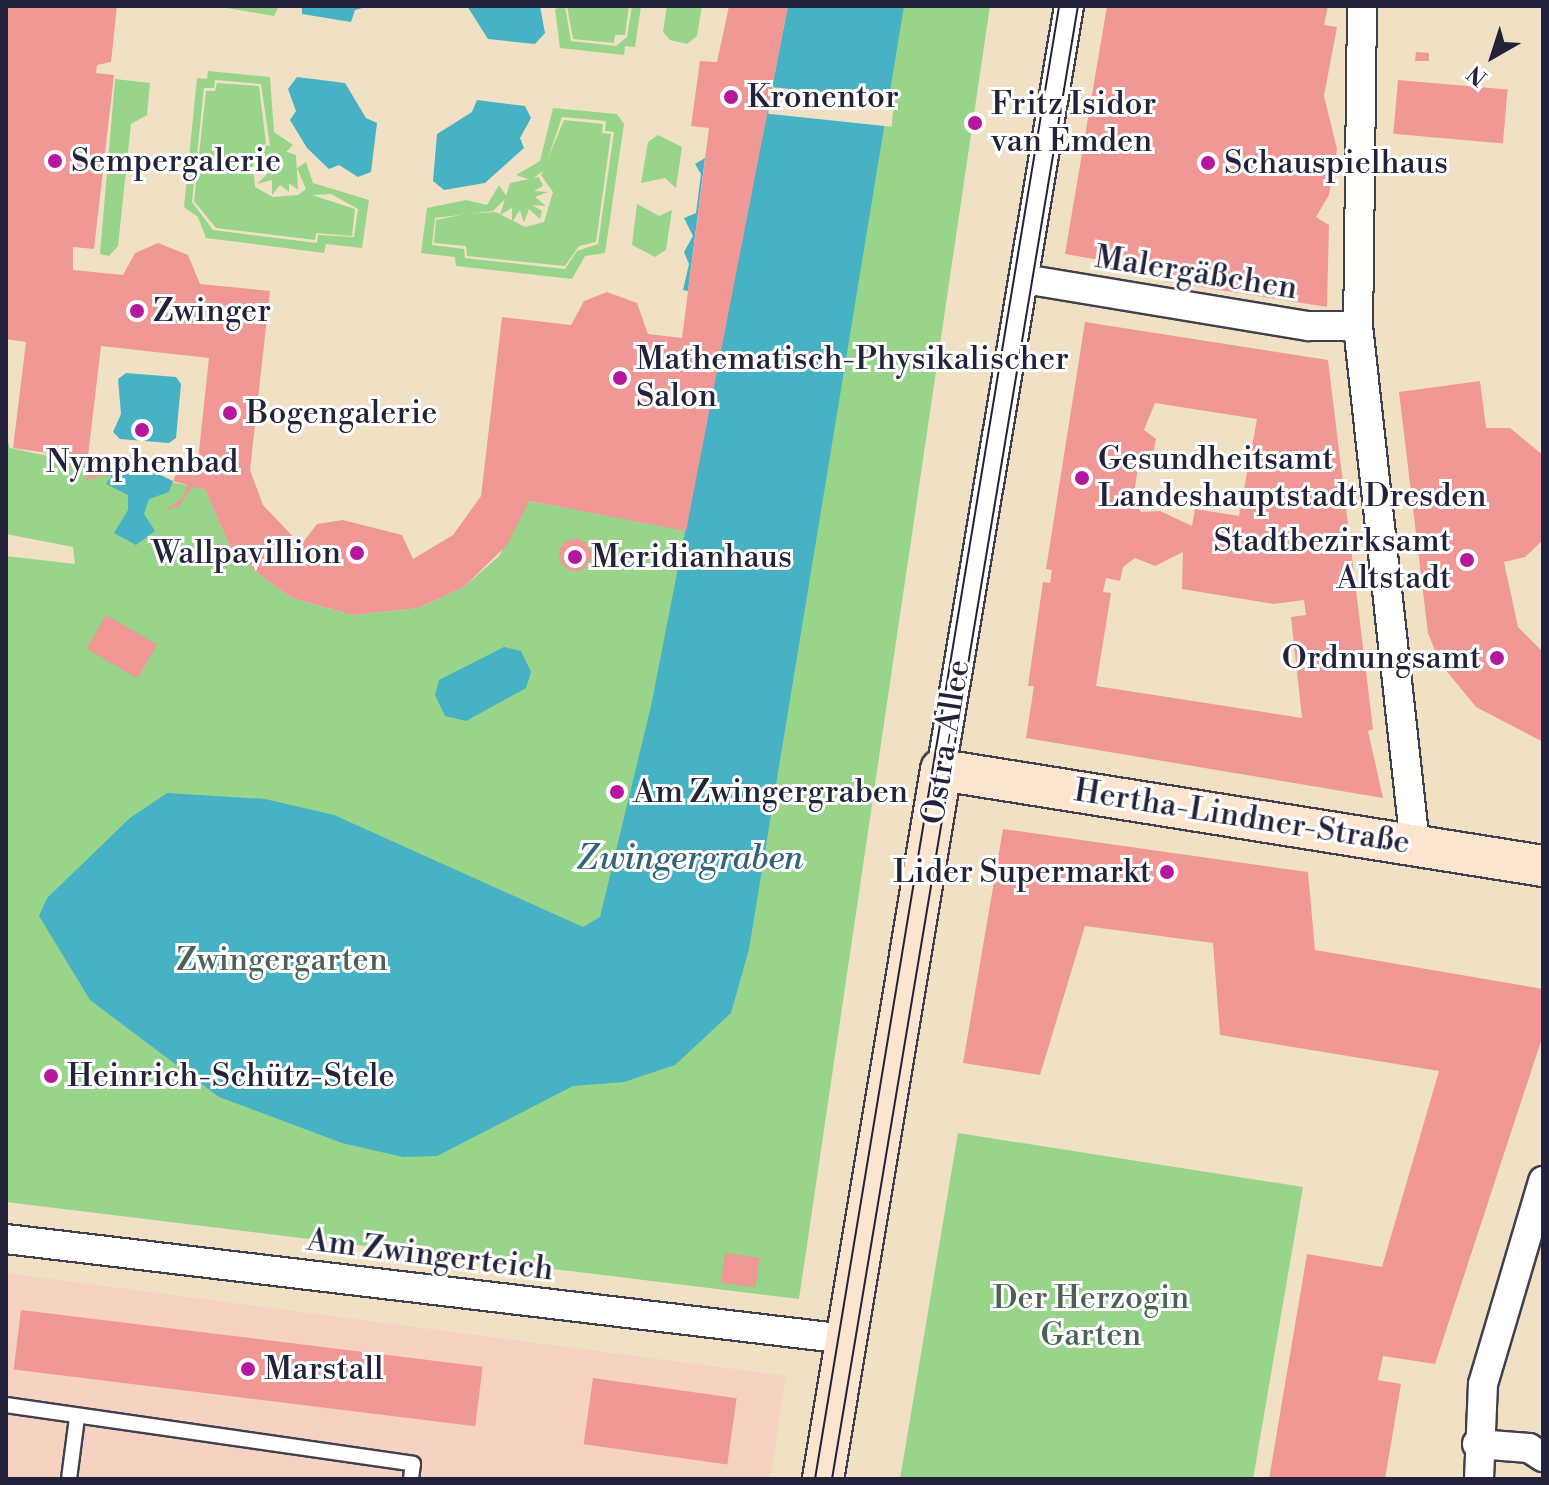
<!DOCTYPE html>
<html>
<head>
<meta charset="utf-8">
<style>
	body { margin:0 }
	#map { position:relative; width:1549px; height:1485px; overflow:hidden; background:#f1e1c4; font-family:"Libre Bodoni",serif }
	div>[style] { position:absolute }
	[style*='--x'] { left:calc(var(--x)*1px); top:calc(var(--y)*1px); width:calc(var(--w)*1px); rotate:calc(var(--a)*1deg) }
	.built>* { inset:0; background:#f5d2c2 }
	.green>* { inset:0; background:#98d58a }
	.water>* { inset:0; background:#46b2c3 }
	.pier>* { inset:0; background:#f1e1c4; transform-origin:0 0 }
	.building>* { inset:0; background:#f09895; transform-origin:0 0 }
	.round { border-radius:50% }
	.roads { filter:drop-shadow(2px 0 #413f50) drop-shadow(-2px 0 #413f50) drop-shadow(0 2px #413f50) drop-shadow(0 -2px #413f50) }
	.lane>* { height:14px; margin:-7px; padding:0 7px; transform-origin:7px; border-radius:7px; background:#fff }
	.street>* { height:28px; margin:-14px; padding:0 14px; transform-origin:14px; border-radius:14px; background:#fff }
	.secondary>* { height:40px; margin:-20px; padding:0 20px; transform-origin:20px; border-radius:20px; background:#fbe5cf }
	.tram>* { height:2px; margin:-1px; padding:0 1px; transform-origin:1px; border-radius:1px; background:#22223b }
	.dots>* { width:22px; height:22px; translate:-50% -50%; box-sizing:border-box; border:4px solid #fff; border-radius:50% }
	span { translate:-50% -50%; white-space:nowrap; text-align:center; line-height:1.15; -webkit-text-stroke:6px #fff; paint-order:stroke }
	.poi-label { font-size:32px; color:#22223b }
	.left { translate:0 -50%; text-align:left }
	.right { translate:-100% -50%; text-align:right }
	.street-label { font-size:32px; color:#22223b }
	.park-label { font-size:32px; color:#4b6157 }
	.water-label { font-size:34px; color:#326378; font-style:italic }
	.frame { position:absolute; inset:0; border:8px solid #22223b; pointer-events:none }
	.north { position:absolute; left:1453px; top:16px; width:80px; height:80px; -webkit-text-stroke:6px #fff; paint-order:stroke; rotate:219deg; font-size:22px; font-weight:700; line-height:32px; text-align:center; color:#22223b }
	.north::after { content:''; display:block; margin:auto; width:28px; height:36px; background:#22223b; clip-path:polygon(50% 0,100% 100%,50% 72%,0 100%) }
</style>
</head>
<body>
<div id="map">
	<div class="built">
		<i style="clip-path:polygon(6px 1273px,786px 1376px,770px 1479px,6px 1479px)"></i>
	</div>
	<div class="green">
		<i style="clip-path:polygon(215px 6px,268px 7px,279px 6px,274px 16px)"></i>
		<i style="clip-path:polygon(565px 6px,571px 41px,616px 46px,627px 37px,632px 6px,641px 6px,635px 47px,625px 46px,624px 55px,560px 48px,555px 9px)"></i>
		<i style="clip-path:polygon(567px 6px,629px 6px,625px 35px,615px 35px,614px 43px,573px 39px)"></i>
		<i style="clip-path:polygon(667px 6px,702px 6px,697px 36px,687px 44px,670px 40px,663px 32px)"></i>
		<i style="clip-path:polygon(788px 6px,990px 6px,799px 1299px,6px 1202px,6px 556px,75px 564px,73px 547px,6px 534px,6px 436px,10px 448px,205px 489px,229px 545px,260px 575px,292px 598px,352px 615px,418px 608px,464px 587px,499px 556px,528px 501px,686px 530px)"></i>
		<i style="clip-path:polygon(208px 71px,270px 77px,274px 132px,293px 145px,285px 153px,270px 146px,261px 84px,215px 80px,214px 88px,204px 88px,192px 202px,213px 230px,317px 243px,318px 235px,354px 237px,358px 209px,331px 194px,312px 195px,355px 209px,352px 236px,316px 233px,315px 240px,216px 228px,194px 201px,206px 91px,215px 91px,217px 83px,259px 86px,266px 143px,252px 156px,255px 187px,273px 197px,298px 195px,306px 189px,297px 168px,306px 162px,313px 183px,369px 200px,362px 248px,326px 244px,324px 253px,206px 238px,198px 217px,184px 207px,197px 78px,207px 79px)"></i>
		<i style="clip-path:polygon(115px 79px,150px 83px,147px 115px,131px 124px,118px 246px,109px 256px,100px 254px)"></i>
		<i style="clip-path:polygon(553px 108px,617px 114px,624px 124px,605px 253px,585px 256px,572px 279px,456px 266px,455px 257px,421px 253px,427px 208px,466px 200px,487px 205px,499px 185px,507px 197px,493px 211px,435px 218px,432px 245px,464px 249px,465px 258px,565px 269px,577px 251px,598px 244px,614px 132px,605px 131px,606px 121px,562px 117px,544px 170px,531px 180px,516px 175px,540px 161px)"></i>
		<i style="clip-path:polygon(564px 120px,603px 124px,602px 133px,611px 134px,596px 242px,579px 246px,565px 266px,467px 256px,466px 246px,434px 243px,436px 220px,465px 214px,496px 212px,525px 227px,544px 222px,553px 192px,541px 175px)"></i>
		<i style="clip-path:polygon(658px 135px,682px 147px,676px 188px,665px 178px,641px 183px,648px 142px)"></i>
		<i style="clip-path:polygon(267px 145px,296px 155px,298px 190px,289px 183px,289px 192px,280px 185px,272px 195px,272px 180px,257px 184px,267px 174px,254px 171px,266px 164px,255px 158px,269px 160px,261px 153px)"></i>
		<i style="clip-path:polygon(539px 177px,543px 186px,534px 191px,548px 192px,535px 197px,546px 206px,532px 205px,542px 211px,540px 219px,529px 209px,524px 223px,520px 210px,512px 222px,512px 208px,500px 215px,510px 183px)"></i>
		<i style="clip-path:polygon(637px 204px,659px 216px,672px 210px,666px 250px,655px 257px,632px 245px)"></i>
		<i style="clip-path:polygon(958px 1133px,1303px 1187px,1253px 1479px,900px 1479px)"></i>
	</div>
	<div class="water">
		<i style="clip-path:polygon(302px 6px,370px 6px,355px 10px,351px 22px,302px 14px)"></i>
		<i style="clip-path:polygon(467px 6px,540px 6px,545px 33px,535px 44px,488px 39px)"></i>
		<i style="clip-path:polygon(788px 6px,904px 6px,749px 949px,731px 1013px,675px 1065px,624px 1082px,573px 1086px,437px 1156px,403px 1157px,342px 1143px,219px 1097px,90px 1000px,39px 916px,47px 898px,130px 818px,167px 793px,265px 799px,334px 815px,583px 927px,600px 917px,651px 706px)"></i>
		<i style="clip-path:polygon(297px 77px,345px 83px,366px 118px,377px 123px,371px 172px,358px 177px,339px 165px,329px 169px,307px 148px,290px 120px,296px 111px,288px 89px)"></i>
		<i style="clip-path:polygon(477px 100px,525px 106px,531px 118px,520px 138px,524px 148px,485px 183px,444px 190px,433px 181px,437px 134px,472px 112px)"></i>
		<i style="clip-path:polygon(705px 158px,688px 291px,683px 290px,689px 264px,684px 252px,693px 236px,684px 218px,696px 213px,701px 174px,695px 164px)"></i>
		<i style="clip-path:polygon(126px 373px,176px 377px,181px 384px,176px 438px,169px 443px,120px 439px,113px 432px,121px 414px,118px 379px)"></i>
		<i style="clip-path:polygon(135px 457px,156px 462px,158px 474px,173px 481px,169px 492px,149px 499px,144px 514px,155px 531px,136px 545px,114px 533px,128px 510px,128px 495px,106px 484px,123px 458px)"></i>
		<i style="clip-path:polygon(504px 647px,521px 651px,531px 672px,526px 688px,466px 721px,445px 716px,435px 695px,439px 680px)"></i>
	</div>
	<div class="pier">
		<i style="left:771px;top:87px;width:124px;height:27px;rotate:6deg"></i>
	</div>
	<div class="building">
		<i style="clip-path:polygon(6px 6px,117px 6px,111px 62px,97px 65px,96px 73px,114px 75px,94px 249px,73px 247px,73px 270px,123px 275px,135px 253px,158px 243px,188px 255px,200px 284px,270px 291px,250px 470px,263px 505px,301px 545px,317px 524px,343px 520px,402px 535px,413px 559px,453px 535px,481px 496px,502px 317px,571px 325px,584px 301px,607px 292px,637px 303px,648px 334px,682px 338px,709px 128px,691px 126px,700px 61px,717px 62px,729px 6px,788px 6px,686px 531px,529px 501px,507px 545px,464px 587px,418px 608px,352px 615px,292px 598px,260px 575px,229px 545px,205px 489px,192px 487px,179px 506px,165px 511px,184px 496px,187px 485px,173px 481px,180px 466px,197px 469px,209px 358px,101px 346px,88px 456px,106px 458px,107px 475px,87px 480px,84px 458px,13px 448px,26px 342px,6px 339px)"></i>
		<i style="clip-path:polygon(1107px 6px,1328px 6px,1324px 25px,1337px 27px,1324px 96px,1337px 149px,1329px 195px,1316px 217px,1329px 225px,1327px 307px,1163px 281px,1164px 271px,1065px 254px)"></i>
		<i style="clip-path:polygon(1416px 52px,1429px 53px,1429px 61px,1415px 61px)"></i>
		<i style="left:1398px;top:80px;width:110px;height:54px;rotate:5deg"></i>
		<i style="clip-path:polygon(evenodd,1085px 322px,1328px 360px,1373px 729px,1368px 731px,1383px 798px,1026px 738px,1034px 686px,1028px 686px,1043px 582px,1050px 583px,1052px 570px,1046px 569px,1085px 322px,1155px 403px,1257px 419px,1239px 516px,1195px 509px,1192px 526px,1160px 511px,1141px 512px,1133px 500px,1140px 454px,1154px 450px,1156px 439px,1144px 430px,1155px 403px,1085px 322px,1183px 552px,1182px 589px,1273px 604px,1304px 600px,1306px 615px,1291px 617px,1302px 718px,1096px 686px,1111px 593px,1103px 592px,1106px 578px,1120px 581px,1123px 567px,1135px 558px,1155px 566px,1183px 552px)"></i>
		<i style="clip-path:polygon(1480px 381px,1486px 428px,1510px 428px,1543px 455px,1543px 540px,1525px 557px,1504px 562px,1518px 627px,1543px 652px,1543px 742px,1476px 707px,1440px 663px,1428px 633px,1399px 392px)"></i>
		<i class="round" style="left:559px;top:539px;width:32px;height:32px"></i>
		<i style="left:106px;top:615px;width:59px;height:39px;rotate:30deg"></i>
		<i style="clip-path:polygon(1003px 829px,1308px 872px,1315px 950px,1543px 989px,1543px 1035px,1435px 1364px,1383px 1356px,1378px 1380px,1401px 1384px,1385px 1479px,1269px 1479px,1307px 1254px,1382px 1267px,1439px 1071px,1220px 1035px,1213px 943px,1085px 926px,1040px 1075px,963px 1063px)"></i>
		<i style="left:725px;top:1253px;width:35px;height:30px;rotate:8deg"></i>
		<i style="left:21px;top:1310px;width:465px;height:60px;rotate:7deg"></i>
		<i style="left:593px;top:1378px;width:145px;height:67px;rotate:8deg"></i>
	</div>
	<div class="roads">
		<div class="lane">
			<i style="--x:6;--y:1405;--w:411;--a:8.2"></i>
			<i style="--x:413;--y:1464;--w:15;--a:98"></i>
			<i style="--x:69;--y:1479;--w:63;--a:-82.6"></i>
		</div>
		<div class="street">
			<i style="--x:1362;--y:6;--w:320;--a:90.7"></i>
			<i style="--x:1358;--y:326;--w:522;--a:83.73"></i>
			<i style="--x:1024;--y:279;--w:289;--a:9.4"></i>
			<i style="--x:1309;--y:326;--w:49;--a:0"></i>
			<i style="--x:941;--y:770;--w:775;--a:-80.49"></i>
			<i style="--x:6;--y:1239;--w:846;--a:6.79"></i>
			<i style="--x:1477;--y:1444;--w:52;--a:4.4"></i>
			<i style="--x:1529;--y:1448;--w:17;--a:33"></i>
			<i style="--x:1479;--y:1479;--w:95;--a:-87.6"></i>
			<i style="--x:1483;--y:1384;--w:212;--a:-73.5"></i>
		</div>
		<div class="secondary">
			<i style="--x:823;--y:1479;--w:719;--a:-80.55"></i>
			<i style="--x:941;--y:770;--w:610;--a:9.06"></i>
		</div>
	</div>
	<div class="tram">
		<i style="--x:815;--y:1479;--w:1493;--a:-80.59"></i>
		<i style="--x:832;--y:1479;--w:1493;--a:-80.52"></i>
	</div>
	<div class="dots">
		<i style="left:731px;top:97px;background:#b5179e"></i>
		<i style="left:975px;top:123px;background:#b5179e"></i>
		<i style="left:55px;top:161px;background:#b5179e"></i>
		<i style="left:1208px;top:163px;background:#b5179e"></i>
		<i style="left:137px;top:311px;background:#b5179e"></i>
		<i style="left:620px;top:378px;background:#b5179e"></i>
		<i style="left:230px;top:413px;background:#b5179e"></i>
		<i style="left:142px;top:430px;background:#b5179e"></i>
		<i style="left:1082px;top:478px;background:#b5179e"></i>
		<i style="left:357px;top:553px;background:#b5179e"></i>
		<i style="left:575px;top:557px;background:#b5179e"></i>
		<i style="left:1467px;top:560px;background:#b5179e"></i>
		<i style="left:1497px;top:658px;background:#b5179e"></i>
		<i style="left:617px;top:792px;background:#b5179e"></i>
		<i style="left:1167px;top:872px;background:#b5179e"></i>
		<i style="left:51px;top:1076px;background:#b5179e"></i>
		<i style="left:248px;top:1369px;background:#b5179e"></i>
	</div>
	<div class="poi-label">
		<span class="left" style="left:747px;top:97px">Kronentor</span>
		<span class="left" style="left:991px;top:123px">Fritz Isidor<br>van Emden</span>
		<span class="left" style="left:71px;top:161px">Sempergalerie</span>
		<span class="left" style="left:1224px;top:163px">Schauspielhaus</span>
		<span class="left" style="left:153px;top:311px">Zwinger</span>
		<span class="left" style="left:636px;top:378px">Mathematisch-Physikalischer<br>Salon</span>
		<span class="left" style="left:246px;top:413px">Bogengalerie</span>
		<span class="left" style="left:1098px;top:478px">Gesundheitsamt<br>Landeshauptstadt Dresden</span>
		<span style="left:142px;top:462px">Nymphenbad</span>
		<span class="right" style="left:1451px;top:560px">Stadtbezirksamt<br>Altstadt</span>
		<span class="right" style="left:341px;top:553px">Wallpavillion</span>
		<span class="left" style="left:591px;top:557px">Meridianhaus</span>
		<span class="right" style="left:1481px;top:658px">Ordnungsamt</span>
		<span class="left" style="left:633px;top:792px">Am Zwingergraben</span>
		<span class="right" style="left:1151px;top:872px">Lider Supermarkt</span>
		<span class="left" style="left:67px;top:1076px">Heinrich-Schütz-Stele</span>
		<span class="left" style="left:264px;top:1369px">Marstall</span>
	</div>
	<div class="street-label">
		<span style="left:1196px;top:273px;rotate:9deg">Malergäßchen</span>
		<span style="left:946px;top:742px;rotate:-81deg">Ostra-Allee</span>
		<span style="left:1242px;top:817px;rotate:9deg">Hertha-Lindner-Straße</span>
		<span style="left:430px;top:1255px;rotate:7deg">Am Zwingerteich</span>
	</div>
	<div class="park-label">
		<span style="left:282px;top:960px">Zwingergarten</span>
		<span style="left:1091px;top:1317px">Der Herzogin<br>Garten</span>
	</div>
	<div class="water-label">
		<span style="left:690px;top:860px">Zwingergraben</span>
	</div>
	<div class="frame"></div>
	<div class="north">N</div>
</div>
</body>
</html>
